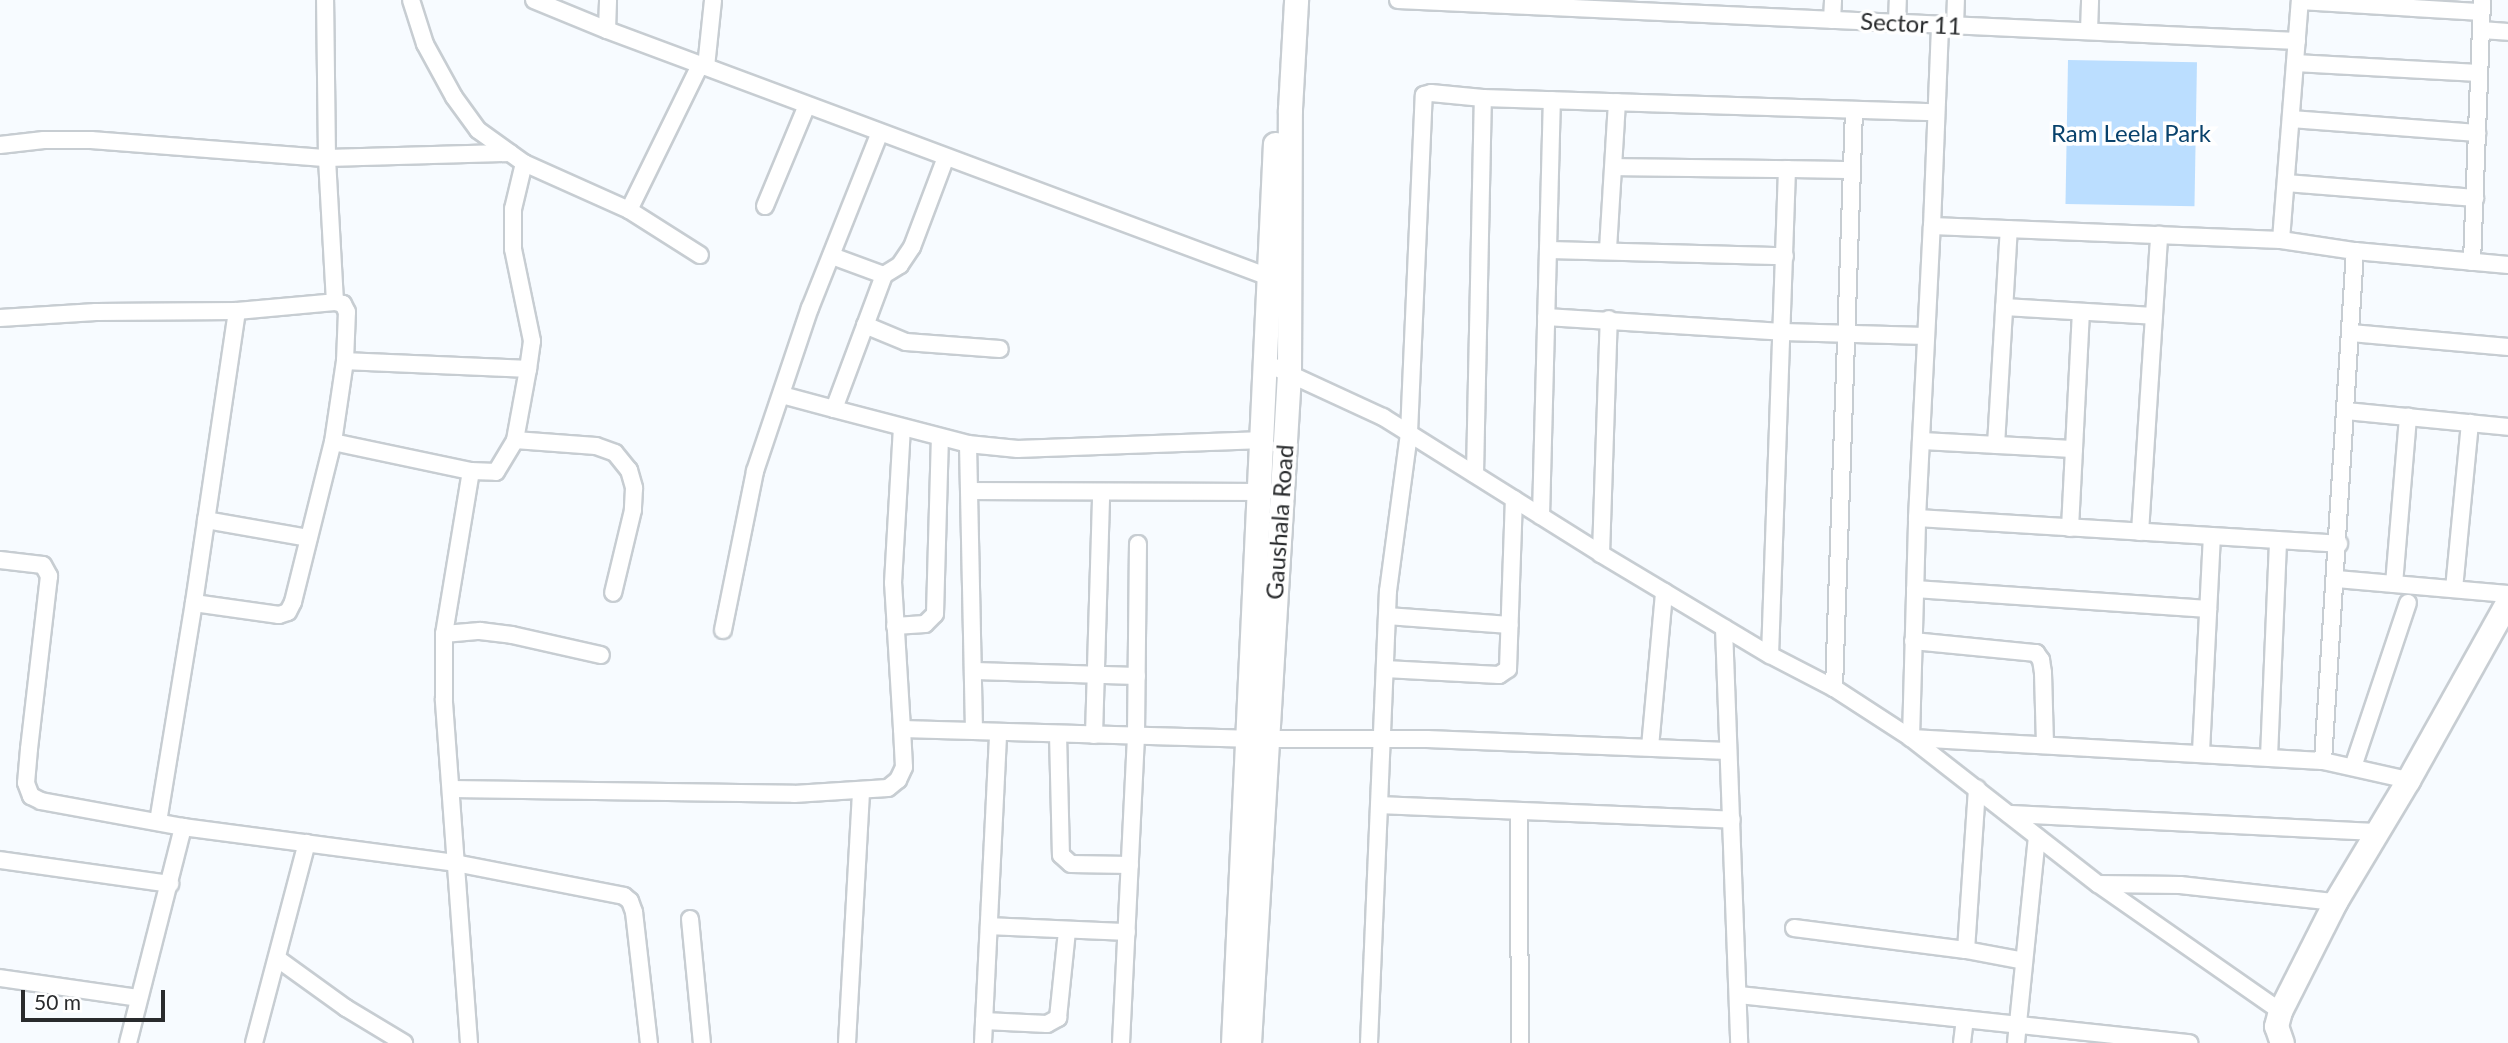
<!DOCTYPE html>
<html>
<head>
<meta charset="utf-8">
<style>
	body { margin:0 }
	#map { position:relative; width:2508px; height:1043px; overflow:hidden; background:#f7fbff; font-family:Lato,sans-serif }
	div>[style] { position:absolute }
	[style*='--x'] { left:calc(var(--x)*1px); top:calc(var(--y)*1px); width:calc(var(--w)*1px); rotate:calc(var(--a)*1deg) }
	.green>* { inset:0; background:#bbdeff; transform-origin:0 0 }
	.roads { filter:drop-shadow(2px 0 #c7cdd2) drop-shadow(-2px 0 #c7cdd2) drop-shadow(0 2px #c7cdd2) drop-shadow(0 -2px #c7cdd2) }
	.street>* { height:16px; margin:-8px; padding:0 8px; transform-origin:8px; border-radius:8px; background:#fff }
	.secondary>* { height:23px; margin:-11.5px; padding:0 11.5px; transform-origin:11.5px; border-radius:11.5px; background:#fff }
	span { translate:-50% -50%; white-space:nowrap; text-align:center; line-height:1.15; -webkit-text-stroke:7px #fff; paint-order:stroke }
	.street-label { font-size:24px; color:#292b2d }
	.park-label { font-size:24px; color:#09426c }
	.scale { position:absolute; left:21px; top:990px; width:144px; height:32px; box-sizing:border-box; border:4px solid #292b2d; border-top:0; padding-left:9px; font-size:21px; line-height:24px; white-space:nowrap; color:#292b2d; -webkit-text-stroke:5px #fff; paint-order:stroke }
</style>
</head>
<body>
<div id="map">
	<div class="green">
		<i style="left:2068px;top:60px;width:129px;height:144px;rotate:1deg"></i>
	</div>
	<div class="roads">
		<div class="street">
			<i style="--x:411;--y:0;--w:46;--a:72.3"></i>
			<i style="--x:425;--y:44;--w:60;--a:61.3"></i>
			<i style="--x:454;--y:97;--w:41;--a:54"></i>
			<i style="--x:478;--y:130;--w:57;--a:35.7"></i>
			<i style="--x:524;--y:163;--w:115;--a:24.1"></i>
			<i style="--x:629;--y:210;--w:84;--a:32.4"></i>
			<i style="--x:534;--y:0;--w:79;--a:22.3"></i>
			<i style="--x:607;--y:30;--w:30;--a:-88"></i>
			<i style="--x:1398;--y:0;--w:900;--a:2.61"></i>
			<i style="--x:2300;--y:1;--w:182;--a:3.5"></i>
			<i style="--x:1832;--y:20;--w:20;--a:-87"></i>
			<i style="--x:1897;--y:23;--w:23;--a:-88"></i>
			<i style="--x:1955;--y:26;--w:26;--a:-88"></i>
			<i style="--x:607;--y:30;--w:715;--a:20.46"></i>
			<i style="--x:2481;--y:30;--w:27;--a:4"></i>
			<i style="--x:2089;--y:31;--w:31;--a:-88"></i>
			<i style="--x:2295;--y:63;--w:184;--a:3.1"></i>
			<i style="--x:706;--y:67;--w:67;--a:-84"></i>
			<i style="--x:2291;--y:119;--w:187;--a:4.3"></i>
			<i style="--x:0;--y:145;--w:44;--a:-6.5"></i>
			<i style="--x:44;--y:140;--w:47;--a:0"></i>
			<i style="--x:91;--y:140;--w:237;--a:4.4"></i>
			<i style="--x:327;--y:158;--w:183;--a:-1.6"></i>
			<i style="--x:946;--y:157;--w:96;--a:110.7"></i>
			<i style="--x:912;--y:247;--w:22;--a:124"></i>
			<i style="--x:900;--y:265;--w:19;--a:148"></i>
			<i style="--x:884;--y:275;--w:143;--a:110.5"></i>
			<i style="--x:834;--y:409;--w:138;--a:14.6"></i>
			<i style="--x:968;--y:444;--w:50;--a:5.7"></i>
			<i style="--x:1018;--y:449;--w:245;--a:-2.1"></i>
			<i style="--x:524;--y:163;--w:47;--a:103.4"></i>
			<i style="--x:513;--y:209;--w:40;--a:90"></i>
			<i style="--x:513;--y:249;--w:94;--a:78.3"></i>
			<i style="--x:532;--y:341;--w:28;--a:98"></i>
			<i style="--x:1614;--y:167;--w:173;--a:0.7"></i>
			<i style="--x:1787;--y:169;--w:486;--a:92"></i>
			<i style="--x:1787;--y:169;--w:65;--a:0.9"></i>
			<i style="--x:2286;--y:183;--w:190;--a:4.5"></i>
			<i style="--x:765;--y:206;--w:109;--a:-67.4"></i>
			<i style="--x:629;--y:210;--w:161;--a:-63.9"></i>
			<i style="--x:1932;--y:226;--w:201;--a:-87.7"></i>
			<i style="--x:2281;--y:240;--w:241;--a:-85.5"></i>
			<i style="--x:1608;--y:249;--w:147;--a:-86.5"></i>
			<i style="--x:1548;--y:250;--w:237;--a:1.5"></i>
			<i style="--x:832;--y:256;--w:55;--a:20.1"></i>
			<i style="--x:2472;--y:262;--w:262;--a:-87.8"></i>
			<i style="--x:2004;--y:307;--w:150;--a:3.4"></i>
			<i style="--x:237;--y:311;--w:98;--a:-5.2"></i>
			<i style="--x:1546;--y:317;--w:237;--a:3.6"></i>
			<i style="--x:1783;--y:332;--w:143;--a:1.6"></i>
			<i style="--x:0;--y:318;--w:96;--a:-3.6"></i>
			<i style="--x:96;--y:312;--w:141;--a:-0.4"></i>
			<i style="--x:237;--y:311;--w:295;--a:98.4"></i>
			<i style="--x:865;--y:325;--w:44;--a:22.5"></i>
			<i style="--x:906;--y:342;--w:94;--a:4.3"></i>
			<i style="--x:2351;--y:333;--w:158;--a:5.1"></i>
			<i style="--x:1266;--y:363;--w:129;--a:24.8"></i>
			<i style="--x:1383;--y:417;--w:257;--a:32.1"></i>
			<i style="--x:1601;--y:554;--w:197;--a:30.9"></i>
			<i style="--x:1770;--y:655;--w:72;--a:27.3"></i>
			<i style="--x:1834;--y:688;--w:92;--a:33"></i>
			<i style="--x:1911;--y:738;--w:237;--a:38"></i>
			<i style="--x:2098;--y:884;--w:222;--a:34.9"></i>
			<i style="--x:782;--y:395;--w:54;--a:15.1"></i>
			<i style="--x:2346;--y:411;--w:163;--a:5.6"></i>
			<i style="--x:515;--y:440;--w:81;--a:4.2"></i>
			<i style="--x:596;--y:446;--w:20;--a:20"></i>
			<i style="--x:615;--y:453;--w:22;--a:51"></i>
			<i style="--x:629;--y:470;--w:19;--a:74"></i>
			<i style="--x:634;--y:488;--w:22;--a:93"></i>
			<i style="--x:633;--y:510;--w:85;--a:103.5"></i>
			<i style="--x:1921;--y:441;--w:153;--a:3"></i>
			<i style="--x:333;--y:442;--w:141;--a:11.9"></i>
			<i style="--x:471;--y:471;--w:25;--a:2"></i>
			<i style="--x:496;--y:472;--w:37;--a:-59"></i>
			<i style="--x:515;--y:440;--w:72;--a:-79.6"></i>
			<i style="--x:528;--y:369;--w:183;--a:-177.5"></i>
			<i style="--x:968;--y:444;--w:287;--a:88.8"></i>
			<i style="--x:1996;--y:445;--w:216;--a:-86.6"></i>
			<i style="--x:1475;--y:474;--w:376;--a:-88.8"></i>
			<i style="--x:970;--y:491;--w:290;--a:0.2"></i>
			<i style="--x:1541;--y:516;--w:416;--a:-88.5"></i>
			<i style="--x:1917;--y:518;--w:423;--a:3.5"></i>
			<i style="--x:206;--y:520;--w:104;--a:10"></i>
			<i style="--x:2070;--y:528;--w:216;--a:-87.1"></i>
			<i style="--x:2140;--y:532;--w:298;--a:-86.3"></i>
			<i style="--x:1601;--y:554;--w:235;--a:-88.1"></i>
			<i style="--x:0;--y:560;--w:43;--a:6.6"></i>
			<i style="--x:43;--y:565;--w:13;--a:61"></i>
			<i style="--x:49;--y:576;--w:174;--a:96.6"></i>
			<i style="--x:29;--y:749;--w:34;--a:95"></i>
			<i style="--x:26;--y:783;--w:14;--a:69"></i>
			<i style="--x:31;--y:796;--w:11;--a:27"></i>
			<i style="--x:41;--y:801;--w:144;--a:10.4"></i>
			<i style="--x:183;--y:827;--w:274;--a:7.5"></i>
			<i style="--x:455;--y:863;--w:172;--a:11"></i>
			<i style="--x:624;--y:896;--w:8;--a:40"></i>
			<i style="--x:630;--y:901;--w:12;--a:70"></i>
			<i style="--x:634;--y:912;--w:132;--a:83.5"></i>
			<i style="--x:2336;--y:579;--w:173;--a:5"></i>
			<i style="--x:2394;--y:584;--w:168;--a:-85.2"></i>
			<i style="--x:1915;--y:589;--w:294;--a:3.9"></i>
			<i style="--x:2454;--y:589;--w:167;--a:-84.5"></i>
			<i style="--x:1387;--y:616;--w:123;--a:4.2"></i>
			<i style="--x:895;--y:626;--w:30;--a:-4"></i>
			<i style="--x:925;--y:624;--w:14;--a:-45"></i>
			<i style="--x:935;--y:614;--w:176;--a:-88.4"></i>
			<i style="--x:1724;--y:628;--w:415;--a:87.9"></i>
			<i style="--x:723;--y:630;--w:162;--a:-78.6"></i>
			<i style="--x:755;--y:471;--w:172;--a:-71.4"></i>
			<i style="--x:810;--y:308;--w:189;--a:-68.3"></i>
			<i style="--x:444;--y:634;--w:36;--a:-5"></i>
			<i style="--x:480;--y:631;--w:32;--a:7"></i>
			<i style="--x:512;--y:635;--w:91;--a:12.7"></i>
			<i style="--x:1913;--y:641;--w:124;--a:5.6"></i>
			<i style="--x:2036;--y:653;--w:9;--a:54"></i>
			<i style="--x:2041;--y:660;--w:13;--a:81"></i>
			<i style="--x:2043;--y:673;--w:72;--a:88.4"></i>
			<i style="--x:1385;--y:669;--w:114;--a:3"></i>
			<i style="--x:1499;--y:675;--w:11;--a:-34"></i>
			<i style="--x:1508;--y:669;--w:170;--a:-88"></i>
			<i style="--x:975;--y:671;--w:162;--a:1.8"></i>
			<i style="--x:1834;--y:688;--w:578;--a:-88.02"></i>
			<i style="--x:902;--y:729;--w:146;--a:-93.5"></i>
			<i style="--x:893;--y:583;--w:154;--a:-86.7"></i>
			<i style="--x:1058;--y:734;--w:121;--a:88.6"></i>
			<i style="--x:1061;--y:855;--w:13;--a:42"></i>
			<i style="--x:1071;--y:864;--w:59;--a:1"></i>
			<i style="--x:1094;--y:735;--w:242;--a:-88.3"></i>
			<i style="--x:1650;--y:747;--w:156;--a:-84.8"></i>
			<i style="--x:2201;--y:752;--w:216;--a:-87.1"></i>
			<i style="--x:2269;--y:757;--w:217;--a:-87.6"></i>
			<i style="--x:2323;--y:761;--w:511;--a:-86.41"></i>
			<i style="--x:2353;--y:767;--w:173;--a:-71.5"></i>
			<i style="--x:2408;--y:780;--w:87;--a:-167.4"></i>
			<i style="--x:2323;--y:761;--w:413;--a:-176.8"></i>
			<i style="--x:1911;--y:738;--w:220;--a:-88.4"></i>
			<i style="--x:1917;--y:518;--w:292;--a:-87.1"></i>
			<i style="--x:1932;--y:226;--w:349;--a:2.3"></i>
			<i style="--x:2281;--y:240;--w:75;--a:8.5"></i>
			<i style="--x:2355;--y:251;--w:154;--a:5.2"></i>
			<i style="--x:451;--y:789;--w:343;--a:0.8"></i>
			<i style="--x:794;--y:794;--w:94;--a:-3.7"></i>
			<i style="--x:888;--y:788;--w:13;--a:-39"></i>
			<i style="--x:898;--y:780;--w:14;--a:-65"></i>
			<i style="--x:904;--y:767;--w:38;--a:-93"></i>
			<i style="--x:902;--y:729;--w:363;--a:1.6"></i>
			<i style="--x:1265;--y:739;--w:162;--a:0"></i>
			<i style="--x:1427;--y:739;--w:301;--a:2.3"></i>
			<i style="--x:1380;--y:805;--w:352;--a:2.4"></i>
			<i style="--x:1519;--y:811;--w:232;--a:89.8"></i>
			<i style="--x:2009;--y:814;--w:369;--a:2.8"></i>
			<i style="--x:158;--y:822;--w:222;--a:-80.7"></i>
			<i style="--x:194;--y:603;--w:86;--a:8"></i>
			<i style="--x:279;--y:615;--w:9;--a:-18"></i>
			<i style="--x:288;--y:612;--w:11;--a:-63"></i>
			<i style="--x:293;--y:602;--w:165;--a:-76"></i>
			<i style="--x:333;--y:442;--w:82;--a:-81.6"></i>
			<i style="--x:345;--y:361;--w:49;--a:-87.7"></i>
			<i style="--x:347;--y:312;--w:9;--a:-117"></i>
			<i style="--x:343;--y:304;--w:8;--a:-166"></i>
			<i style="--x:335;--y:302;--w:144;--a:-93.2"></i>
			<i style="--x:327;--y:158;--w:158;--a:-90.7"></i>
			<i style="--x:0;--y:860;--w:172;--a:8"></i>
			<i style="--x:2098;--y:884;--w:82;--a:0.7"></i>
			<i style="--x:2180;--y:885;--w:156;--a:6.3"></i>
			<i style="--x:690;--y:919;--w:125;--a:84.5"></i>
			<i style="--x:989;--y:926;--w:138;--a:2.5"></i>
			<i style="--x:1794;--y:928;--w:173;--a:7.3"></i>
			<i style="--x:1966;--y:950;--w:59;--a:10.7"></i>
			<i style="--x:1966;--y:950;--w:162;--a:-86.1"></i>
			<i style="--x:278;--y:959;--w:84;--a:35.8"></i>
			<i style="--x:346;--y:1008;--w:68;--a:31.1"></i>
			<i style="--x:0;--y:978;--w:140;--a:8.2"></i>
			<i style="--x:1739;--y:995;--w:453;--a:6.1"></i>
			<i style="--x:984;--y:1021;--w:63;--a:2.7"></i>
			<i style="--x:1047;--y:1024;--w:13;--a:-29"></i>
			<i style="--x:1058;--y:1018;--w:87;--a:-84.1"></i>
			<i style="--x:128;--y:1043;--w:223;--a:-75.7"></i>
			<i style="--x:254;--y:1043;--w:207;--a:-75.2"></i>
			<i style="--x:469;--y:1043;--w:345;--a:-94.2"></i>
			<i style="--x:444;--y:699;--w:65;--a:-90"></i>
			<i style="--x:444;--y:634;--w:165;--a:-80.6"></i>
			<i style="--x:847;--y:1043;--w:253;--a:-86.8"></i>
			<i style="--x:983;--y:1043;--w:311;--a:-87.2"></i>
			<i style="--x:1121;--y:1043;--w:309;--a:-87.2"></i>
			<i style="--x:1136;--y:734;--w:190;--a:-89.4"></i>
			<i style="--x:1369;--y:1043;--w:452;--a:-87.6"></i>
			<i style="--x:1388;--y:591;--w:159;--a:-82.4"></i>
			<i style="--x:1409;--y:433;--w:338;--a:-87.5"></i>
			<i style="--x:1424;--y:95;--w:7;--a:-16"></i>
			<i style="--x:1431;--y:93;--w:52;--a:5.5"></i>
			<i style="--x:1483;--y:98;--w:453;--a:1.8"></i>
			<i style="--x:1962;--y:1043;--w:24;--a:-83"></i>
			<i style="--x:2016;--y:1043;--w:207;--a:-84.2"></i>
		</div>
		<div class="secondary">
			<i style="--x:1233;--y:1043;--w:900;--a:-87.33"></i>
			<i style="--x:1249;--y:1043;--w:671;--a:-86.58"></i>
			<i style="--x:1289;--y:373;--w:264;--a:-89.8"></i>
			<i style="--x:1290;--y:109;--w:109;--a:-86.8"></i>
			<i style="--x:2282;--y:1043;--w:18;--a:-109"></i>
			<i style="--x:2276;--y:1026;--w:16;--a:-75"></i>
			<i style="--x:2280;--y:1011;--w:122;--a:-63.2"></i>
			<i style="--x:2335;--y:902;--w:142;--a:-59.1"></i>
			<i style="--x:2408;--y:780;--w:205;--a:-60.8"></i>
		</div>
	</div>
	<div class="street-label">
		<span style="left:1911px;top:23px;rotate:3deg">Sector 11</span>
		<span style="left:1279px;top:522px;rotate:-86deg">Gaushala Road</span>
	</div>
	<div class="park-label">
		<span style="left:2131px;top:133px">Ram Leela Park</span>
	</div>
	<div class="scale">50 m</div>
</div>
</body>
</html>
